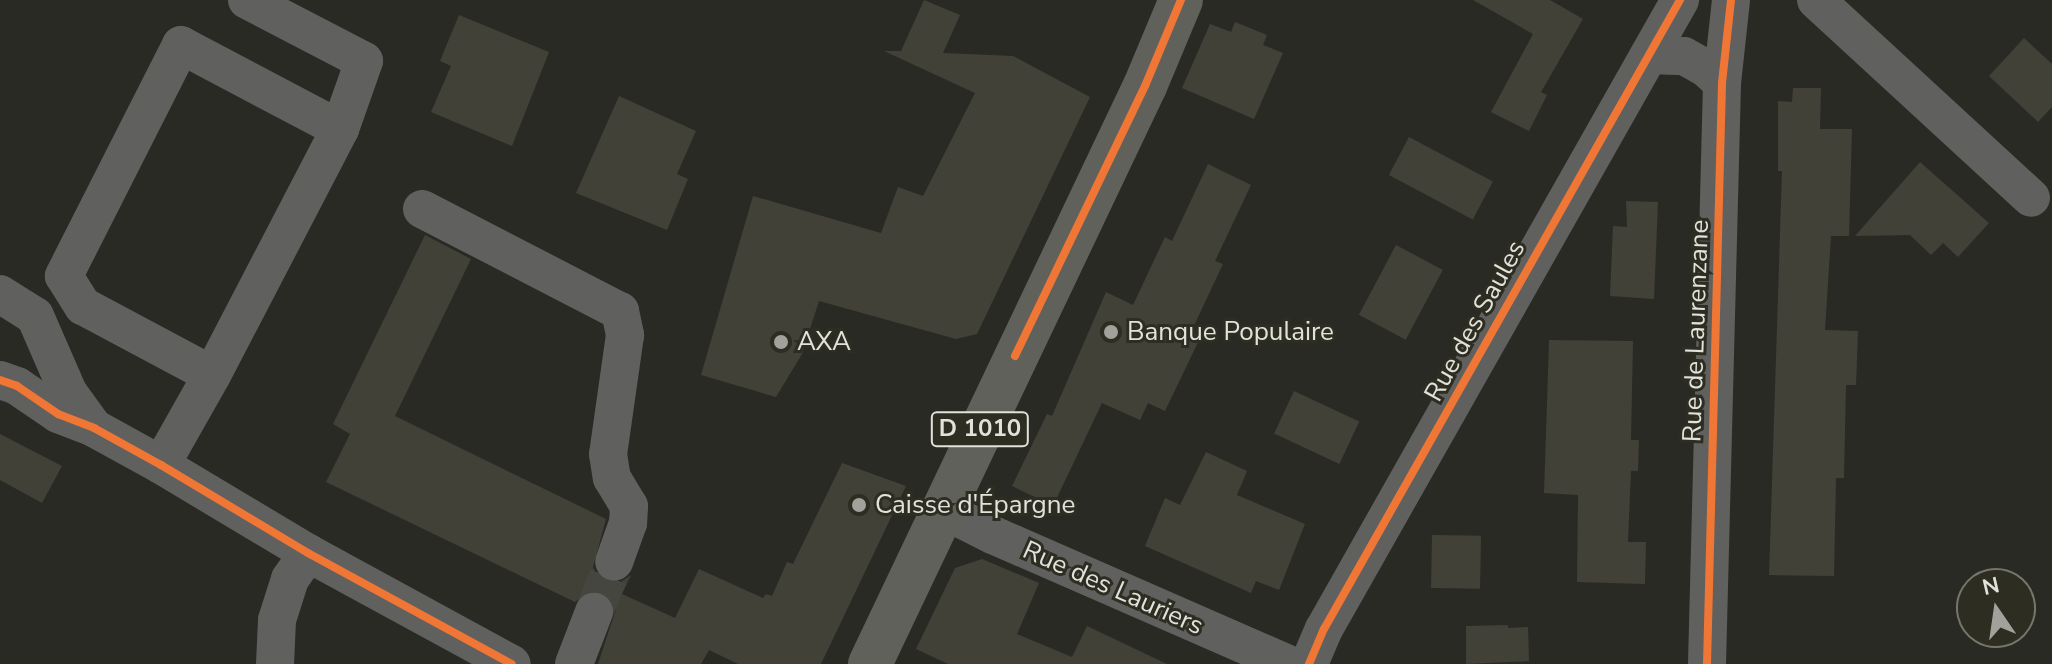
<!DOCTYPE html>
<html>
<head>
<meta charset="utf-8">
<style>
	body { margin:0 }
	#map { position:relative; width:2052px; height:664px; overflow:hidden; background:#2a2a25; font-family:"Nunito Sans",sans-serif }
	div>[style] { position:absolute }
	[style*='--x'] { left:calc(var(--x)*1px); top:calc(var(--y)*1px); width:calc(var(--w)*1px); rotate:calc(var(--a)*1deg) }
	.building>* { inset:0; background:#424138; transform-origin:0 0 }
	.minor-tunnel>* { height:38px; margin-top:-19px; transform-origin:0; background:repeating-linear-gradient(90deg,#464640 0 38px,transparent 0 57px) }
	.minor>* { height:38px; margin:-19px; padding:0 19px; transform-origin:19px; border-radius:19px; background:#60605f }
	.major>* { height:44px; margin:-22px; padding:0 22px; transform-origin:22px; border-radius:22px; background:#61615c }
	.cycleway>* { height:8px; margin:-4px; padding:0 4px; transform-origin:4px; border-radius:4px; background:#f07635 }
	.dots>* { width:22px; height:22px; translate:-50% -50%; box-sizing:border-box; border:4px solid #2d2d22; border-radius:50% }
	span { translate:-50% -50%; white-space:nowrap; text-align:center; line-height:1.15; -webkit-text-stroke:6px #2d2d22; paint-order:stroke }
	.shield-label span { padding:2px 6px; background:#2d2d22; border:2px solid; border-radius:6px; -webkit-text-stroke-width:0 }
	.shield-label { font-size:24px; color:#e2e2dc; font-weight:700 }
	.street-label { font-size:26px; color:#e2e2dc }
	.poi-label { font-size:26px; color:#e2e2dc }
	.left { translate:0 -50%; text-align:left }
	.north { position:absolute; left:1956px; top:568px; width:80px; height:80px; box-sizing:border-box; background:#2d2d22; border:2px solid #75756c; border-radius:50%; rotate:347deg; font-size:22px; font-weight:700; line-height:32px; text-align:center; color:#e2e2dc }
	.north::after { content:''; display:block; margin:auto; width:28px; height:36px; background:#a2a29c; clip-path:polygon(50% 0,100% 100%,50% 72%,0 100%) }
</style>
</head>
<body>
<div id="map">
	<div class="building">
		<i style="clip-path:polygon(924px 0,960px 15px,943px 53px,1013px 56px,1090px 97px,977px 334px,956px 339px,819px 301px,802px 354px,776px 397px,701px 375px,753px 196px,881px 233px,898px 187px,923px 196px,975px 93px,884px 51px,901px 51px)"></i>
		<i style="clip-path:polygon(1473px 0,1550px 0,1583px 19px,1541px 92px,1547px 95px,1529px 131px,1491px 112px,1533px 34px)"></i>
		<i style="clip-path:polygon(459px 15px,549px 52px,512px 146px,431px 112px,451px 66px,440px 61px)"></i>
		<i style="clip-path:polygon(1235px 22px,1267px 35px,1263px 45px,1283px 53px,1254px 119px,1182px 88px,1210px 24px,1231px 32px)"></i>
		<i style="clip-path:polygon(2024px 38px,2052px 64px,2052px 107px,2038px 122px,1989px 76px)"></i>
		<i style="clip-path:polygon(1793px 88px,1821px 88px,1820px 129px,1852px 129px,1849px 236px,1831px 236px,1825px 330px,1858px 331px,1856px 385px,1846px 385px,1844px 478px,1836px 478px,1834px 576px,1769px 575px,1782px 171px,1778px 171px,1778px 101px,1792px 102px)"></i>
		<i style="clip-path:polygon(619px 96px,696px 131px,677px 174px,688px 179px,667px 230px,576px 193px)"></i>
		<i style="left:1409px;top:137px;width:95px;height:43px;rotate:28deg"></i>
		<i style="clip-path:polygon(1920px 162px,1989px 223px,1958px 257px,1943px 243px,1931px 255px,1910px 235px,1855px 236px)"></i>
		<i style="clip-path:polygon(1208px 164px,1251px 185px,1215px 261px,1223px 264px,1191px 332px,1201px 336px,1165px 411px,1148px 403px,1140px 420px,1102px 403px,1053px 506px,1012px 486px,1047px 414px,1052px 416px,1106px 292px,1133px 305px,1165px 237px,1172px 241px)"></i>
		<i style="clip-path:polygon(1626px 201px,1658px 202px,1654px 299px,1610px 296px,1613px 226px,1627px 227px)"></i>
		<i style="clip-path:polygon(425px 235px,471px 259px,395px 416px,606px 519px,593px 567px,598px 577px,607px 583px,619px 583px,631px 575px,622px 594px,675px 618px,699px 569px,763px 598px,766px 594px,772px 596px,787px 562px,793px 564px,842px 463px,906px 486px,821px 664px,738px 664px,709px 650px,701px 664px,598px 664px,616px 609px,612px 599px,603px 592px,590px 590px,575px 602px,326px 482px,350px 434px,333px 424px)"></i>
		<i style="left:1396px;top:245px;width:53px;height:79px;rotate:28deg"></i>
		<i style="clip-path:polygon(1549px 340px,1633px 341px,1631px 440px,1639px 440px,1638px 471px,1631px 471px,1628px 542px,1646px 542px,1645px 584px,1577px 582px,1578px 495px,1544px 493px)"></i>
		<i style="left:1294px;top:391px;width:72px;height:47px;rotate:25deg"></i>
		<i style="clip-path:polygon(0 434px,62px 466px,42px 503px,0 480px)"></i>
		<i style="clip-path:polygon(1206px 452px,1247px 471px,1237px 495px,1305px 524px,1279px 590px,1256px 581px,1251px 593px,1145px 546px,1165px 498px,1180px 505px)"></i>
		<i style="left:1432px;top:535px;width:49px;height:53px;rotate:1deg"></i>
		<i style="clip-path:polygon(982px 559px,1039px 583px,1017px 634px,1072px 657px,1087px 626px,1167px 664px,948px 664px,916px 649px,955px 568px)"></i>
		<i style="clip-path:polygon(1508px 625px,1508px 628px,1528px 627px,1529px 661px,1466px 664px,1466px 626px)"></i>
	</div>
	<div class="minor-tunnel">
		<i style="--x:594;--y:612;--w:54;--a:-68.2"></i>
	</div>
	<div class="minor">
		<i style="--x:247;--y:0;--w:132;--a:27.5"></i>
		<i style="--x:364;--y:61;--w:72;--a:109.4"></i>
		<i style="--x:1816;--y:0;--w:292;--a:42.6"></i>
		<i style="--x:1649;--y:55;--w:35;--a:2"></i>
		<i style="--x:1684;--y:56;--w:25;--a:29"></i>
		<i style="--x:1706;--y:68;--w:22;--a:43"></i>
		<i style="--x:422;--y:209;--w:223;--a:27.3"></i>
		<i style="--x:620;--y:311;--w:25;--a:78"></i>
		<i style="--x:625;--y:335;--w:120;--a:98.1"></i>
		<i style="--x:608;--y:454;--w:24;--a:81"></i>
		<i style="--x:612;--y:478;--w:33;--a:59"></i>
		<i style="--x:629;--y:506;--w:17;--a:93"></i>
		<i style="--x:628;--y:523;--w:41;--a:109.7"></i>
		<i style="--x:0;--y:294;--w:41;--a:32.2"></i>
		<i style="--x:35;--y:316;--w:83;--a:66.5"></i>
		<i style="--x:68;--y:392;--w:44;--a:54.2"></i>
		<i style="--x:0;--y:380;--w:18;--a:19"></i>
		<i style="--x:17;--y:386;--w:50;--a:34.3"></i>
		<i style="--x:58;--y:414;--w:39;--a:21"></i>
		<i style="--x:94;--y:428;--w:77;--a:28.9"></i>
		<i style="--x:161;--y:465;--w:171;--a:30.9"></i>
		<i style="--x:308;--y:553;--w:232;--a:28.6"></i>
		<i style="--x:161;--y:465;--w:103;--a:-60.5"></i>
		<i style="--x:212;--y:375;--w:277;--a:-62.5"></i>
		<i style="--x:340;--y:129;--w:180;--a:-152.2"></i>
		<i style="--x:181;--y:45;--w:259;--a:116.9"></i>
		<i style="--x:64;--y:276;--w:36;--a:58"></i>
		<i style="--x:83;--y:306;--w:146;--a:28.1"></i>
		<i style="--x:945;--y:502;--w:25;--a:45"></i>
		<i style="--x:963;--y:520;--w:34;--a:27"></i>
		<i style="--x:993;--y:535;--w:322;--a:23.6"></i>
		<i style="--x:275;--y:664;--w:44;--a:-87.4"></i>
		<i style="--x:277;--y:620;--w:43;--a:-72.4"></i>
		<i style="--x:290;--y:579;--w:32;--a:-55"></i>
		<i style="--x:574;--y:664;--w:56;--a:-69"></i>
		<i style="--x:1309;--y:664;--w:38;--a:-67"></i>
		<i style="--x:1324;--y:629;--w:723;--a:-60.49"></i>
		<i style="--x:1707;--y:664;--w:581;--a:-88.52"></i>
		<i style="--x:1722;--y:83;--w:83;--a:-83.8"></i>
	</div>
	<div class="major">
		<i style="--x:870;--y:664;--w:640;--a:-64.56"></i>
		<i style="--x:1145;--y:86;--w:93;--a:-67.3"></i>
	</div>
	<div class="cycleway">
		<i style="--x:1015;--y:356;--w:300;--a:-64.3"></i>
		<i style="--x:1145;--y:86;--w:93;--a:-67.3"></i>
		<i style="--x:0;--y:380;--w:18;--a:19"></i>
		<i style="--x:17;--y:386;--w:50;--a:34.3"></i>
		<i style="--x:58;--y:414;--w:39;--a:21"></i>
		<i style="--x:94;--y:428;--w:77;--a:28.9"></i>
		<i style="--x:161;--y:465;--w:171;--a:30.9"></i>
		<i style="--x:308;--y:553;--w:232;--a:28.6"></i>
		<i style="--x:1309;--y:664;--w:38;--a:-67"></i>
		<i style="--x:1324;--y:629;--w:723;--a:-60.49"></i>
		<i style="--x:1707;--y:664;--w:581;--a:-88.52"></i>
		<i style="--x:1722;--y:83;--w:83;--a:-83.8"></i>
	</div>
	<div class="dots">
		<i style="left:1111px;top:332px;background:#a2a29c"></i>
		<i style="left:781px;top:342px;background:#a2a29c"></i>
		<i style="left:859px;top:505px;background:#a2a29c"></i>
	</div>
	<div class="shield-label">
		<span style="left:980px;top:429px">D 1010</span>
	</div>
	<div class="street-label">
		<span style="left:1475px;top:321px;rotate:-61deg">Rue des Saules</span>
		<span style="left:1696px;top:331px;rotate:-88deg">Rue de Laurenzane</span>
		<span style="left:1113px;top:588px;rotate:24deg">Rue des Lauriers</span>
	</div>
	<div class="poi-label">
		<span class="left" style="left:1127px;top:332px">Banque Populaire</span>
		<span class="left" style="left:797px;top:342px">AXA</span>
		<span class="left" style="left:875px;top:505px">Caisse d'Épargne</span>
	</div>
	<div class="north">N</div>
</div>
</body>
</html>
